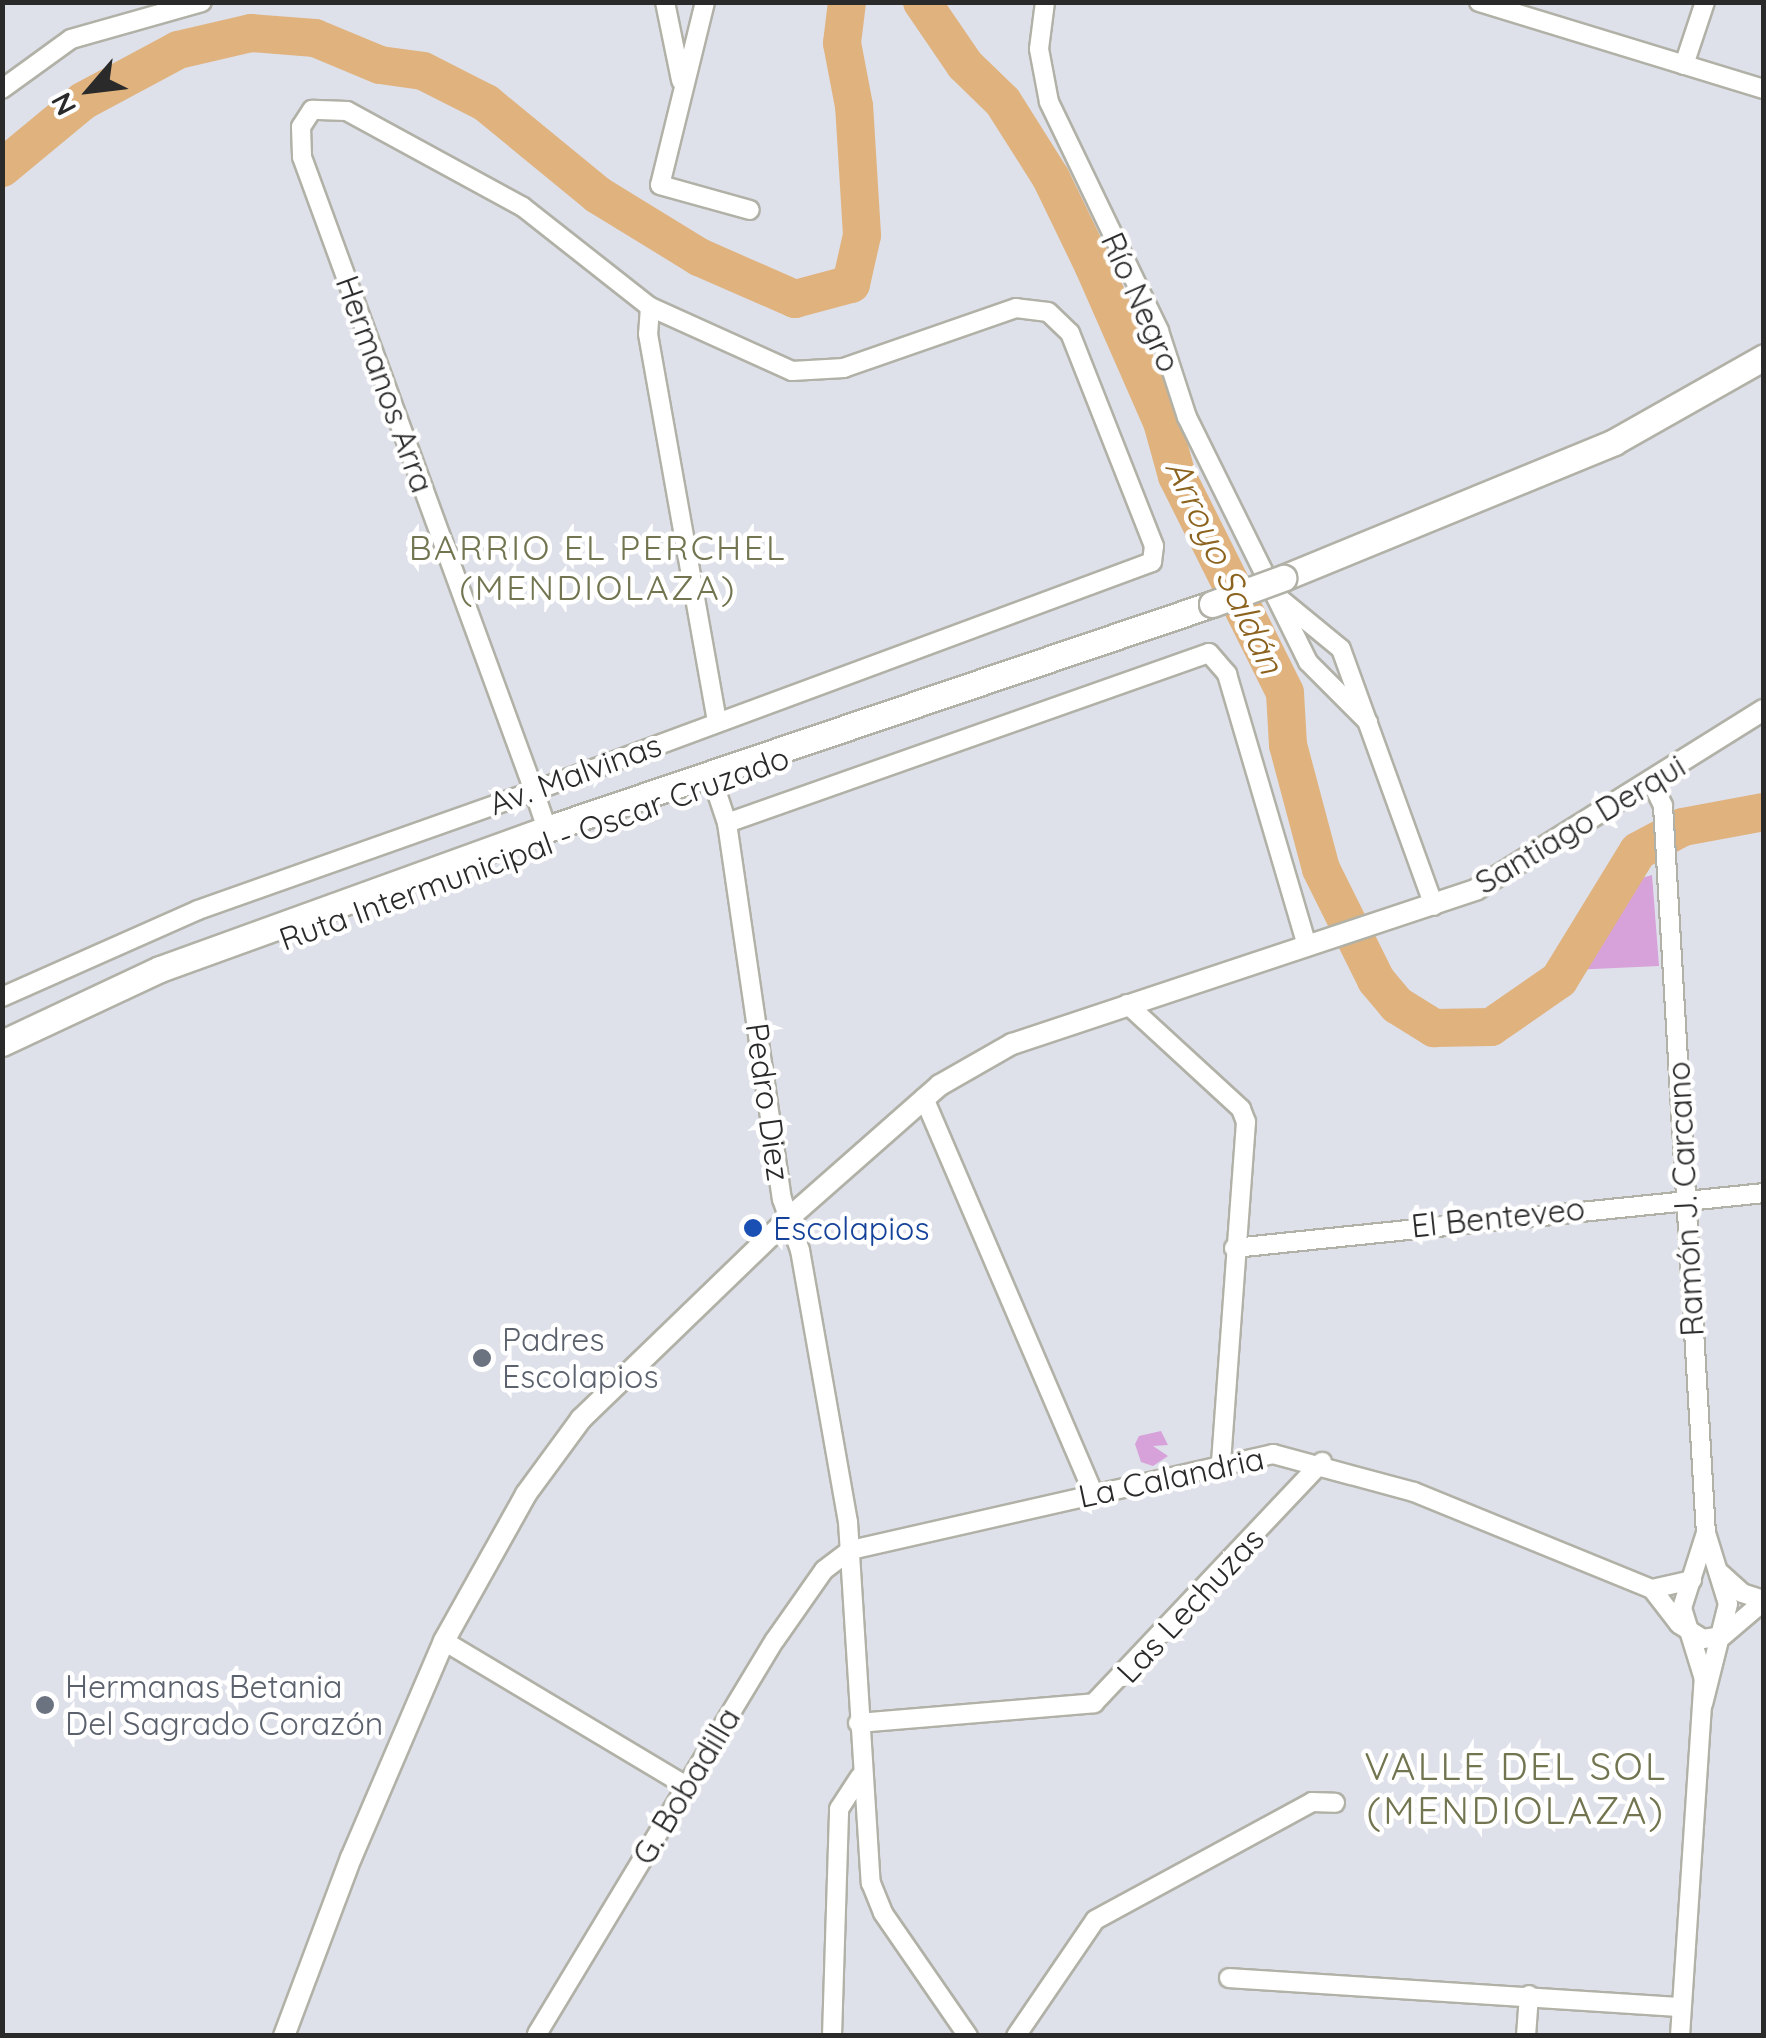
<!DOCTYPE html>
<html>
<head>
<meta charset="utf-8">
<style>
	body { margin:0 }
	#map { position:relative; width:1766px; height:2038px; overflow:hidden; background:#dee0ea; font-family:Quicksand,sans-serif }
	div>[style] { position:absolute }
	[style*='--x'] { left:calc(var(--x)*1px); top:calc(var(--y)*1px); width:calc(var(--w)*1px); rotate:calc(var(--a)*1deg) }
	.green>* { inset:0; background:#d7a1da }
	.river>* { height:38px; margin:-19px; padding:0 19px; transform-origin:19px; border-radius:19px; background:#e0b37e }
	.roads { filter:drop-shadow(2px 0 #b1b1a7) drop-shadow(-2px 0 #b1b1a7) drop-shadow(0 2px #b1b1a7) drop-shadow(0 -2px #b1b1a7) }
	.minor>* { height:18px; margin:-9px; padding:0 9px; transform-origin:9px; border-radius:9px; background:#fff }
	.tertiary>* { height:20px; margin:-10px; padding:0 10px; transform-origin:10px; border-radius:10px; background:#fff }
	.secondary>* { height:25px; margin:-12.5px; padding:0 12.5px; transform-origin:12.5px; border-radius:12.5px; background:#fff }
	.bridges { filter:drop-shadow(2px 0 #b1b1a7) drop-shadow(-2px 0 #b1b1a7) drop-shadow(0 2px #b1b1a7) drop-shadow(0 -2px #b1b1a7) }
	.secondary-bridge>* { height:25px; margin:-12.5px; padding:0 12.5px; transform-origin:12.5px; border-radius:12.5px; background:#fff }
	.dots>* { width:28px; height:28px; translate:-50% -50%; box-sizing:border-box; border:5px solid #fff; border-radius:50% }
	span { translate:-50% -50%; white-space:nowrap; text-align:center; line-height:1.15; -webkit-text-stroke:9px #fff; paint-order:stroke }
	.street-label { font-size:32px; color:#2a2a2a }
	.transit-label { font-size:32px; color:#164399 }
	.left { translate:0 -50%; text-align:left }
	.worship-label { font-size:32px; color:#5b616d }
	.neighbourhood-label { font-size:35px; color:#727550; letter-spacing:2.5px }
	.water-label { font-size:35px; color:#8b621e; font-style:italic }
	.quarter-label { font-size:38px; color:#727550; letter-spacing:2.5px }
	.frame { position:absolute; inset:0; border:5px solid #2a2a2a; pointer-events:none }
	.north { position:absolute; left:40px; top:40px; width:100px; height:100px; -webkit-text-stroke:8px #fff; paint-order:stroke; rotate:242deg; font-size:28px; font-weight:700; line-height:40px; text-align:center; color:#2a2a2a }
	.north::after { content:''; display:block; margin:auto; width:35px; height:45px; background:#2a2a2a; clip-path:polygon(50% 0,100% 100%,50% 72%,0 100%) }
</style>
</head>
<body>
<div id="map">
	<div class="green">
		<i style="clip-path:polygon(1652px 875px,1659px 966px,1571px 970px,1619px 885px)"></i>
		<i style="clip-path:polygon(1161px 1431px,1168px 1445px,1153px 1446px,1168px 1456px,1153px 1466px,1141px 1462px,1135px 1444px,1139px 1436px)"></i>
	</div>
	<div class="river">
		<i style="--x:922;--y:2;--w:76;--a:55.7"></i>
		<i style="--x:965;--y:65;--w:53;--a:44.2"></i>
		<i style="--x:1003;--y:102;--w:90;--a:57.7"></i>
		<i style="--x:1051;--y:178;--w:99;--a:64.2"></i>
		<i style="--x:1094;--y:267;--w:169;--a:66.3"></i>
		<i style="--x:1162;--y:422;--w:56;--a:74.5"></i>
		<i style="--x:1177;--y:476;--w:242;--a:63.5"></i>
		<i style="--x:1285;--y:693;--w:52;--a:86.7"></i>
		<i style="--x:1288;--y:745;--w:128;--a:75.1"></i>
		<i style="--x:1321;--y:869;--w:124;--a:63.6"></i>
		<i style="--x:1376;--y:980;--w:33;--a:50"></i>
		<i style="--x:1397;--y:1005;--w:44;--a:31.9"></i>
		<i style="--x:1434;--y:1028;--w:57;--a:-1"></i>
		<i style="--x:1491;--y:1027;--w:83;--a:-34.7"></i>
		<i style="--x:1559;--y:980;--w:151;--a:-58.5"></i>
		<i style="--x:1638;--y:851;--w:51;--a:-28.1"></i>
		<i style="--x:1683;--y:827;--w:82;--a:-10.5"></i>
		<i style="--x:2;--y:168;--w:105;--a:-39.6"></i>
		<i style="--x:83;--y:101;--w:108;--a:-28.2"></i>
		<i style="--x:178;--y:50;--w:75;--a:-13.1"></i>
		<i style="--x:251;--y:33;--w:64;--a:4.5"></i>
		<i style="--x:315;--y:38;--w:70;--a:22.6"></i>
		<i style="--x:380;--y:65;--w:43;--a:7.9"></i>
		<i style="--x:423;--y:71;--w:71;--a:26.9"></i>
		<i style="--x:486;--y:103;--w:145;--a:39.4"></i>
		<i style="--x:598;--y:195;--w:119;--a:31.5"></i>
		<i style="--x:699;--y:257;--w:105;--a:23.6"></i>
		<i style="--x:795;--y:299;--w:58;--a:-15"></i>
		<i style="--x:851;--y:284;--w:50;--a:-77.3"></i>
		<i style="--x:862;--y:235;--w:129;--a:-93.5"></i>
		<i style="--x:854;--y:106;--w:64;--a:-100.8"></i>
		<i style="--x:842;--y:43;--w:41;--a:-83"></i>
	</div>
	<div class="roads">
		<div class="minor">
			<i style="--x:665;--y:2;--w:80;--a:78.4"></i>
			<i style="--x:705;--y:2;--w:188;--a:103.8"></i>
			<i style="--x:660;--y:185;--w:93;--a:15.5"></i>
			<i style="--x:1045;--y:2;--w:47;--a:97.3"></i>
			<i style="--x:1039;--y:49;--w:54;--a:79.3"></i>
			<i style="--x:1049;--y:102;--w:254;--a:64.3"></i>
			<i style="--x:1159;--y:331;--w:90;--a:72"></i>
			<i style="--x:1187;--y:417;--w:273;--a:63.7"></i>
			<i style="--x:1308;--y:662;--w:85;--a:45"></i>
			<i style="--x:1479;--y:2;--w:298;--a:17"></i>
			<i style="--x:1684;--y:65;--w:66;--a:-71.6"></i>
			<i style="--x:2;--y:89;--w:85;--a:-35.9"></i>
			<i style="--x:71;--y:39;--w:136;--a:-15.8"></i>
			<i style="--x:650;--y:307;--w:27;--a:94"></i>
			<i style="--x:648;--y:334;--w:393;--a:79.9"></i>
			<i style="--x:1279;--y:598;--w:80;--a:39.4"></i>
			<i style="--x:1341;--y:649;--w:273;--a:70.1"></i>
			<i style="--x:710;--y:772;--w:54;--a:71.6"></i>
			<i style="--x:727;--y:823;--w:380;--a:81.7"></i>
			<i style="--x:782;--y:1199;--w:54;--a:70.6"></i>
			<i style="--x:800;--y:1250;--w:276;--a:80"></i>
			<i style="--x:848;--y:1522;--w:362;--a:86.4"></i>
			<i style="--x:871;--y:1883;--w:32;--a:68"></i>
			<i style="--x:883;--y:1913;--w:150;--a:55.4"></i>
			<i style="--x:1652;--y:783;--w:25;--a:64"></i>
			<i style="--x:1663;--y:806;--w:728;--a:86.62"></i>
			<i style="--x:727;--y:823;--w:511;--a:-19.43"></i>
			<i style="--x:1209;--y:653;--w:28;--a:49"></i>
			<i style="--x:1227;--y:674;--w:284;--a:73.6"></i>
			<i style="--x:2;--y:997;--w:214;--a:-23.9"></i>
			<i style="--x:198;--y:910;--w:356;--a:-19.5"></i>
			<i style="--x:534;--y:791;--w:659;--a:-20.33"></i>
			<i style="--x:1152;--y:562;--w:16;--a:-83"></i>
			<i style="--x:1154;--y:546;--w:229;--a:-111.5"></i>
			<i style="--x:1070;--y:333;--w:30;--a:-136"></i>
			<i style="--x:1048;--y:312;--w:32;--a:-173"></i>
			<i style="--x:1016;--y:308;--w:182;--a:160.8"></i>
			<i style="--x:844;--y:368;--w:52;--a:176.7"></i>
			<i style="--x:792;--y:371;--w:156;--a:-155.7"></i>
			<i style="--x:650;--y:307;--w:162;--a:-141.8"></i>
			<i style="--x:523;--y:207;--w:200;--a:-151.4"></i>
			<i style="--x:347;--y:111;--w:35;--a:-178"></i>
			<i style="--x:312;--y:110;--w:20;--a:123"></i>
			<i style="--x:301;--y:127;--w:30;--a:88"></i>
			<i style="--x:302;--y:157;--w:675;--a:69.9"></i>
			<i style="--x:534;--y:791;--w:40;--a:71.1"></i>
			<i style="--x:1127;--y:1004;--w:155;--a:42.6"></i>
			<i style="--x:1241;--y:1109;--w:14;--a:69"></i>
			<i style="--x:1246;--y:1122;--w:344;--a:94.2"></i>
			<i style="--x:924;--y:1098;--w:430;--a:66.8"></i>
			<i style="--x:1234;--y:1248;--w:533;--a:-5.92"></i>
			<i style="--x:1719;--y:1572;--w:31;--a:42"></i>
			<i style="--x:1742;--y:1593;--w:23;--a:18"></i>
			<i style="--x:1692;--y:1580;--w:41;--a:167.3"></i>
			<i style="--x:1652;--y:1589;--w:44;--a:52.4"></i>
			<i style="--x:1679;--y:1624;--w:28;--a:32"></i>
			<i style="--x:1703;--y:1639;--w:20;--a:-9"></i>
			<i style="--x:1723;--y:1636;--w:54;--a:-40.5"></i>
			<i style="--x:444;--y:1641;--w:281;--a:30.9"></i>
			<i style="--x:858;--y:1723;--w:237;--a:-4.8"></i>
			<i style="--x:1094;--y:1703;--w:332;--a:-46.6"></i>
			<i style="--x:1229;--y:1978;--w:453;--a:3.7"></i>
			<i style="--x:537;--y:2034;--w:460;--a:-58.9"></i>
			<i style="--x:775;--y:1640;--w:85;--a:-55"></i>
			<i style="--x:824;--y:1570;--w:34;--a:-37"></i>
			<i style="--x:851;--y:1550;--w:433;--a:-12.8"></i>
			<i style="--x:1273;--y:1454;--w:146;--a:15.1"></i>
			<i style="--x:1414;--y:1492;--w:257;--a:22.2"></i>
			<i style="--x:832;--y:2036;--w:227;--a:-88.2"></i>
			<i style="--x:839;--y:1809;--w:38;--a:-57"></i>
			<i style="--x:1016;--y:2036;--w:140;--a:-55.7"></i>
			<i style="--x:1095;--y:1920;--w:247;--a:-28.5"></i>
			<i style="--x:1312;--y:1802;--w:23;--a:2"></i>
			<i style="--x:1526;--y:2036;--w:41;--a:-85.8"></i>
			<i style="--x:1680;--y:2036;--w:358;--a:-86.2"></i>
			<i style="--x:1704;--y:1679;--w:74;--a:-107.2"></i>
			<i style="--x:1682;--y:1608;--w:79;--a:-72.3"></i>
			<i style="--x:1706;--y:1533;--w:74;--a:72.8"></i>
			<i style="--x:1728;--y:1604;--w:103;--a:104"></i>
		</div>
		<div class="tertiary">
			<i style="--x:284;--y:2036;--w:190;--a:-69.4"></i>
			<i style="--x:351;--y:1858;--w:236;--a:-66.8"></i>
			<i style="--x:444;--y:1641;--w:168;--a:-60.8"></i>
			<i style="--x:526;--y:1494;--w:93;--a:-53.7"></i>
			<i style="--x:581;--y:1419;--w:289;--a:-44"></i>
			<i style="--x:789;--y:1218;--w:201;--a:-41.4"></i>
			<i style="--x:940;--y:1085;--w:83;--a:-29.7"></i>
			<i style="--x:1012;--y:1044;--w:490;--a:-18.4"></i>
			<i style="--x:1477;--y:889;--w:338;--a:-32"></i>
		</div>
		<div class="secondary">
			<i style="--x:1283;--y:578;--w:358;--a:-22.3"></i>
			<i style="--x:1614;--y:442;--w:172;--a:-29.5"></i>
			<i style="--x:2;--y:1043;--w:174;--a:-25.1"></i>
			<i style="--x:160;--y:969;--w:412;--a:-19.9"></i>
			<i style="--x:547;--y:829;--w:702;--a:-18.69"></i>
		</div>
	</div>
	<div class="bridges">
		<div class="secondary-bridge">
			<i style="--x:1212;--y:604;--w:76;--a:-20.1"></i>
		</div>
	</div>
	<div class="dots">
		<i style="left:753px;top:1228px;background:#1a4fb4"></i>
		<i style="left:482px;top:1358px;background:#6b7280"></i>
		<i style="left:45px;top:1705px;background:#6b7280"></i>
	</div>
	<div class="street-label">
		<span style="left:1141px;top:302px;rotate:66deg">Río Negro</span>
		<span style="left:385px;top:384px;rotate:70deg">Hermanos Arra</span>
		<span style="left:575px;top:774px;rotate:-20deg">Av. Malvinas</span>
		<span style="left:1580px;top:824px;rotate:-31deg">Santiago Derqui</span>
		<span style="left:534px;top:848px;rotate:-20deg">Ruta Intermunicipal - Oscar Cruzado</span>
		<span style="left:768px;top:1102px;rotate:82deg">Pedro Diez</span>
		<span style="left:1685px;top:1199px;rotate:-93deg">Ramón J. Carcano</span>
		<span style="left:1498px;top:1217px;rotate:-6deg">El Benteveo</span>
		<span style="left:1171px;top:1477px;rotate:-12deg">La Calandria</span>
		<span style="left:1190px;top:1605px;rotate:-47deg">Las Lechuzas</span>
		<span style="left:686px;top:1786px;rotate:-59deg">G. Bobadilla</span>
	</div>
	<div class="transit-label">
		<span class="left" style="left:773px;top:1228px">Escolapios</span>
	</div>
	<div class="worship-label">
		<span class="left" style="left:502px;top:1358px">Padres<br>Escolapios</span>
		<span class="left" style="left:65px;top:1705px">Hermanas Betania<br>Del Sagrado Corazón</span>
	</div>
	<div class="neighbourhood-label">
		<span style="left:598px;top:567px">BARRIO EL PERCHEL<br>(MENDIOLAZA)</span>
	</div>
	<div class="water-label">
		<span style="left:1225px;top:566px;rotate:65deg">Arroyo Saldán</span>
	</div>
	<div class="quarter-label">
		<span style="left:1516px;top:1789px">VALLE DEL SOL<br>(MENDIOLAZA)</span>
	</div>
	<div class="frame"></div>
	<div class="north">N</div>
</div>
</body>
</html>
